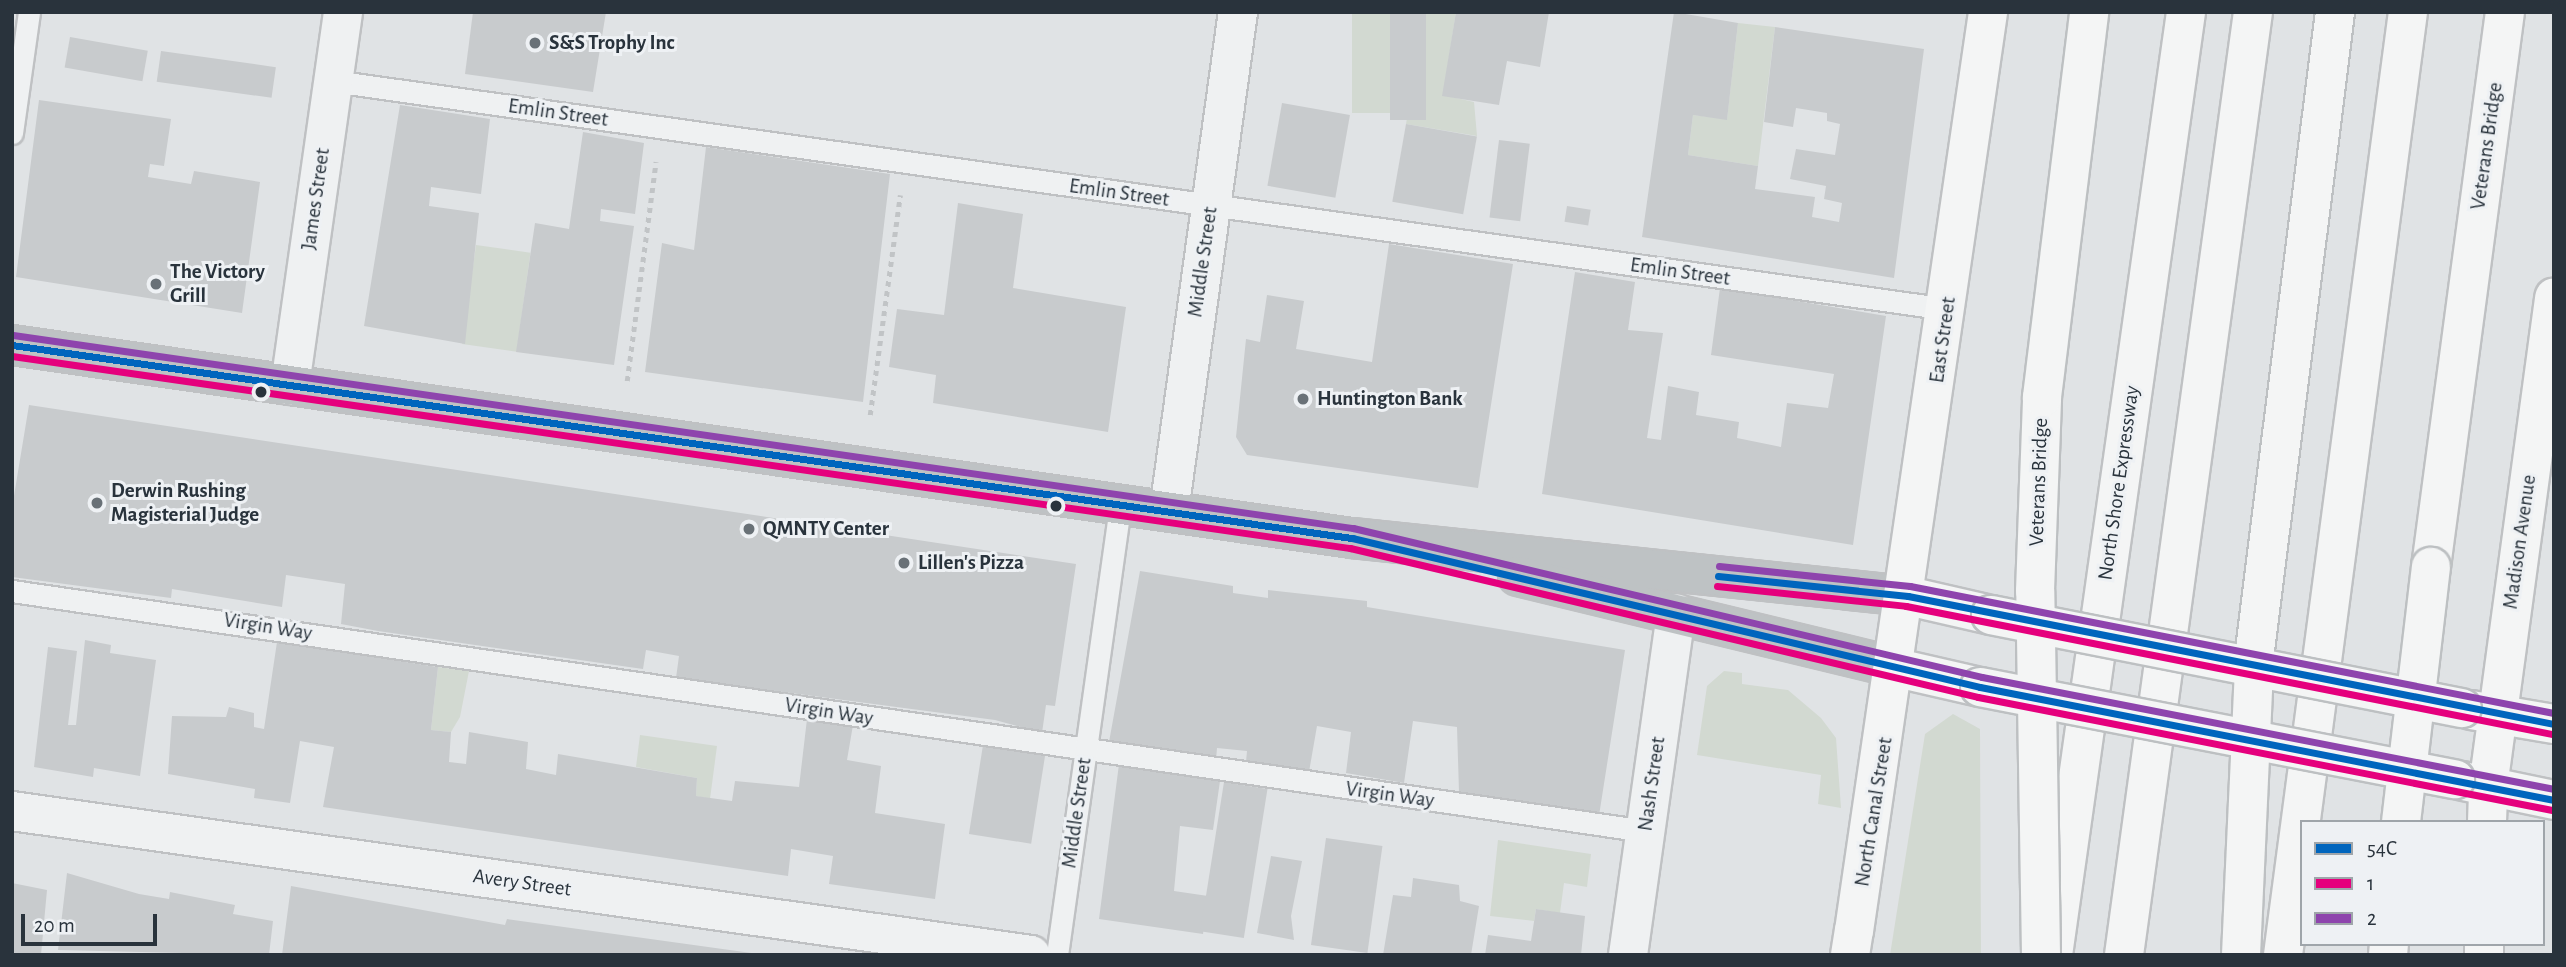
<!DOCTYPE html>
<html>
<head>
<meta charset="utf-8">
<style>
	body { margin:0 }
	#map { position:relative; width:2566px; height:967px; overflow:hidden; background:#e0e3e5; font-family:"Alegreya Sans",sans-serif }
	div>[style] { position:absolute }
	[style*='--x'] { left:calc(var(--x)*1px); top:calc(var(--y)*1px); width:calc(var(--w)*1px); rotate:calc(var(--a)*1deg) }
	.green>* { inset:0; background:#d2d9d1; transform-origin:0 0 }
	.building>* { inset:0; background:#c8cbcd; transform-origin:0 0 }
	.path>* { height:4.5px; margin-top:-2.25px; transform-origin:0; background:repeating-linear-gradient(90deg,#c1c4c6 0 5px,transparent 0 10px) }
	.roads { filter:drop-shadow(2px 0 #bfc1c3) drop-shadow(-2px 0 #bfc1c3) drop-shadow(0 2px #bfc1c3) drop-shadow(0 -2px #bfc1c3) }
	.lane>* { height:21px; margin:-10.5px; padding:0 10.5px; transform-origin:10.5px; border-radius:10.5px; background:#eff1f2 }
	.street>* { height:38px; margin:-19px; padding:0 19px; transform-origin:19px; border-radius:19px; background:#eff1f2 }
	.secondary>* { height:38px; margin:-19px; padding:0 19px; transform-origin:19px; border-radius:19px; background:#bec2c4 }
	.primary>* { height:38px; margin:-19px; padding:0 19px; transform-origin:19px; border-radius:19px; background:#f4f5f5 }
	.highway>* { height:38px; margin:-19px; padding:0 19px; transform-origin:19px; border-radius:19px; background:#f4f5f5 }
	.bridges { filter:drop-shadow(2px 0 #bdc0c2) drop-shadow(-2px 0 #bdc0c2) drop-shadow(0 2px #bdc0c2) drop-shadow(0 -2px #bdc0c2) }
	.primary-bridge>* { height:38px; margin:-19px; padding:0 19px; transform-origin:19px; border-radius:19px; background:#f4f5f5 }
	.highway-bridge>* { height:38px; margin:-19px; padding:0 19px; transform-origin:19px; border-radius:19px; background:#f4f5f5 }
	.bus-1>* { height:7px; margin:-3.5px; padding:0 3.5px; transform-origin:3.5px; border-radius:3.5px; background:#0065bd }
	.bus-2>* { height:7px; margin:-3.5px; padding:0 3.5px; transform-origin:3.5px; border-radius:3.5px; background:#e5007d }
	.bus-3>* { height:7px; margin:-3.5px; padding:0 3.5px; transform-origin:3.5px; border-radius:3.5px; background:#8e44ad }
	.dots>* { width:19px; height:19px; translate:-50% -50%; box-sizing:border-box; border:4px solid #eef1f4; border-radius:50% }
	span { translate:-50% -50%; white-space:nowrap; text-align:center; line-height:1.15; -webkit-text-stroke:6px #eef1f4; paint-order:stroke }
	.poi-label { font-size:21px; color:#29333c; font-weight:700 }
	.left { translate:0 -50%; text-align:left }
	.street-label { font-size:21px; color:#29333c }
	.frame { position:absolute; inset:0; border:14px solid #29333c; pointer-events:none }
	.legend { position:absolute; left:2300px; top:820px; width:245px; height:126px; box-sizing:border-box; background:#eef1f4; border:2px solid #9fa5aa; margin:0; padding:9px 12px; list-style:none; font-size:21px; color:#29333c }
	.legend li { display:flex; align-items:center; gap:14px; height:35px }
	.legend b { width:35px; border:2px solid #9fa5aa }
	.scale { position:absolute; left:21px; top:914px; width:136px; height:32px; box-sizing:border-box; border:4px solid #29333c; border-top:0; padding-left:9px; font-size:21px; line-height:24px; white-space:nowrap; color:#29333c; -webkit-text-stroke:5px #eef1f4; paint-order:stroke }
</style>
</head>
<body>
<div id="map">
	<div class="green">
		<i style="left:1352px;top:12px;width:38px;height:101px"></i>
		<i style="clip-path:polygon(1426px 12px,1456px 12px,1443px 95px,1474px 102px,1477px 136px,1406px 124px)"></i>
		<i style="clip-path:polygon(1738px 23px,1775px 27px,1758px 166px,1688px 155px,1693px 115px,1727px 119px)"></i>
		<i style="left:476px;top:245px;width:55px;height:100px;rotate:8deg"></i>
		<i style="clip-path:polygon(438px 667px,469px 671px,460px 717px,451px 732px,431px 730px)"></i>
		<i style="clip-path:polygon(1724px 671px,1742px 673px,1742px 684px,1788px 690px,1821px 718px,1836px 738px,1841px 808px,1818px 804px,1821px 775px,1697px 755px,1707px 686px)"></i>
		<i style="clip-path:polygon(1953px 714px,1980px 729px,1981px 955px,1890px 955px,1925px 734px)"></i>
		<i style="clip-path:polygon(640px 735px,717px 746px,710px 799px,696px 796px,697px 778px,636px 767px)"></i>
		<i style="clip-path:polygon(1498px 840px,1591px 854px,1587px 887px,1564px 883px,1560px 913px,1536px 909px,1534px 921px,1490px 916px)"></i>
	</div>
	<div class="building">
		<i style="clip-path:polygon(473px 12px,606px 12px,593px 92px,465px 74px)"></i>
		<i style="left:1390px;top:12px;width:36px;height:108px"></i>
		<i style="clip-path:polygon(1456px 12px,1549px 12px,1540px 67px,1507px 61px,1499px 105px,1442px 96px)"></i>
		<i style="clip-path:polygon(1674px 12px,1738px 23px,1727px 120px,1693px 115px,1688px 155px,1758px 166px,1755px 189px,1815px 197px,1812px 217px,1839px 222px,1842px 203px,1824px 199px,1826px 186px,1790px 179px,1796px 149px,1835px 155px,1840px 124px,1827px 121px,1827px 113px,1796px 108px,1793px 127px,1764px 122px,1775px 27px,1924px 49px,1894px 278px,1642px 237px)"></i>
		<i style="left:70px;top:37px;width:79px;height:31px;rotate:10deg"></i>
		<i style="left:161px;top:51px;width:116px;height:31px;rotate:8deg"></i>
		<i style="clip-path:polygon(39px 100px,171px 119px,164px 166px,150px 164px,148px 177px,191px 184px,194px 171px,260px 182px,242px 313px,16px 277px)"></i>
		<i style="left:1282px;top:103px;width:69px;height:84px;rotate:10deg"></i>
		<i style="clip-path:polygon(400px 105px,490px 119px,481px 194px,431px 187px,429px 206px,479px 213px,465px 344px,364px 326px)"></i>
		<i style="left:1406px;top:124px;width:72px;height:79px;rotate:10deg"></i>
		<i style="clip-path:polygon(583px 132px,644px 143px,635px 214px,601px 209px,600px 221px,634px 226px,614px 365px,516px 352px,535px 223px,569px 229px)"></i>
		<i style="left:1499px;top:140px;width:31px;height:78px;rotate:7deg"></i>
		<i style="clip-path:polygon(706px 147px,890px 174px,863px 402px,645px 372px,662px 243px,694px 250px)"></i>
		<i style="clip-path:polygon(958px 203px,1023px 214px,1013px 288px,1126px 307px,1108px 432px,933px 403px,936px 375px,889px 367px,897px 309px,944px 315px)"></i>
		<i style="left:1567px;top:206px;width:24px;height:16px;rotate:9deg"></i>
		<i style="clip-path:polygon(1389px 244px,1513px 264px,1478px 488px,1247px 455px,1236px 437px,1246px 339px,1260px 342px,1267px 295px,1304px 301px,1296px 349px,1372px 362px)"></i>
		<i style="clip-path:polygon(1575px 272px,1635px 282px,1628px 330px,1663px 333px,1647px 438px,1661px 440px,1668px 386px,1699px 392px,1696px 415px,1739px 422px,1737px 438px,1781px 447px,1787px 403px,1828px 408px,1834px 374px,1711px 355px,1720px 288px,1886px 316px,1853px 545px,1542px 494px)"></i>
		<i style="clip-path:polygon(29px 405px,1076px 564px,1055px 706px,1046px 705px,1042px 733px,995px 720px,676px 678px,679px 656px,646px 650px,643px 669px,378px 631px,341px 624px,345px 584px,286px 575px,282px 607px,172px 589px,171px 598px,12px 577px,12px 508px)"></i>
		<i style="clip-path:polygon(1140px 571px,1233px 586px,1233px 593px,1268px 598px,1268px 590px,1367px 601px,1367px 607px,1625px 650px,1598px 822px,1459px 792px,1457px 727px,1413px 721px,1404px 783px,1346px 773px,1351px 732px,1317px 726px,1309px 772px,1246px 762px,1247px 751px,1217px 748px,1216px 760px,1109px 742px)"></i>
		<i style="clip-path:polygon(85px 640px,111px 645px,110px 653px,156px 660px,140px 776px,94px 768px,93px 777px,34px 767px,48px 647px,77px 651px,68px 725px,76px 725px)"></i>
		<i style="clip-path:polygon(277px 642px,438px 667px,431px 730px,451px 732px,449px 762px,466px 764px,469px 732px,528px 742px,526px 769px,556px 775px,558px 754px,697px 778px,696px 796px,732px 801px,735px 781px,799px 787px,807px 719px,853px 725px,847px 760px,881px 766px,875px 813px,945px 824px,935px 899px,829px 884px,833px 856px,791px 849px,788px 876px,323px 807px,334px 747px,300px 741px,290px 803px,254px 798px,255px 789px,168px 774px,172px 716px,226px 717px,229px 707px,254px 713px,254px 727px,264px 729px)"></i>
		<i style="left:983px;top:745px;width:63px;height:90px;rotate:9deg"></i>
		<i style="clip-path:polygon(1119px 764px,1220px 781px,1213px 830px,1180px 826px,1174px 891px,1208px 896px,1203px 934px,1099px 919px)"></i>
		<i style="left:1224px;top:782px;width:44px;height:151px;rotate:9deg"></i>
		<i style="left:1326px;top:838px;width:57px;height:108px;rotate:8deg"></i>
		<i style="clip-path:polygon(1271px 856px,1302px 861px,1291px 916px,1294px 940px,1257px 933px)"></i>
		<i style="clip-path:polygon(67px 873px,139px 894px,169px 899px,170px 892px,235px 905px,233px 914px,273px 921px,269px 955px,58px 950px)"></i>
		<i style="clip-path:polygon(1413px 878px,1459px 885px,1460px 901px,1479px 906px,1471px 955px,1383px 955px,1393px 895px,1411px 897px)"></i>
		<i style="clip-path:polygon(12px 883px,47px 890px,41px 955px,12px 955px)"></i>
		<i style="clip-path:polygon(291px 886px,505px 925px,507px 919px,766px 955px,282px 955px)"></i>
		<i style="clip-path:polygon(1536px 909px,1585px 916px,1581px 955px,1485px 955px,1488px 935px,1531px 941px)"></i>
	</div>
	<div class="path">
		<i style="--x:627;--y:381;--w:221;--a:-82.5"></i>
		<i style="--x:870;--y:415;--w:222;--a:-82.2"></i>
	</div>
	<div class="roads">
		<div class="lane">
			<i style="--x:333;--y:81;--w:1630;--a:8.04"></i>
			<i style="--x:12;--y:133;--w:122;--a:-82"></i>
			<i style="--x:12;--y:591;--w:1651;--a:8.36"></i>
			<i style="--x:1057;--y:955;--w:454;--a:-82"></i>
		</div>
		<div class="street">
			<i style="--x:290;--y:385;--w:377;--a:-81.9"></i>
			<i style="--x:1169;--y:511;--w:504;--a:-82.13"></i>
			<i style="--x:12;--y:811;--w:1029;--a:8.04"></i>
			<i style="--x:1628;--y:955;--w:345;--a:-82"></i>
		</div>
		<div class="secondary">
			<i style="--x:12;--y:345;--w:1354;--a:8.2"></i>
			<i style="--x:1352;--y:538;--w:559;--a:5.96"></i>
			<i style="--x:1518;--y:576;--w:390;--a:13.6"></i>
		</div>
		<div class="primary">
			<i style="--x:1908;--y:596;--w:85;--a:12.9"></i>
			<i style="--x:1897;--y:668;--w:85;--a:12.9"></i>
			<i style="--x:2471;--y:710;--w:84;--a:9.6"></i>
			<i style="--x:2463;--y:781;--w:93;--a:11.8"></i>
			<i style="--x:2488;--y:787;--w:494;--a:-82.3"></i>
			<i style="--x:1854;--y:931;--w:929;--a:-81.7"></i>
		</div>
		<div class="highway">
			<i style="--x:2431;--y:567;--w:560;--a:-82.41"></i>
			<i style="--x:2487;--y:822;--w:35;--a:-88"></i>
			<i style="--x:2484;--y:944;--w:11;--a:90"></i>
			<i style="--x:1850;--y:955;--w:24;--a:-81"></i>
			<i style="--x:2053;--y:955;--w:952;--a:-81.97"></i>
			<i style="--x:2124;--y:955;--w:952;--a:-82.21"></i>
			<i style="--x:2283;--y:955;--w:951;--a:-82.45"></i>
			<i style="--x:2388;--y:955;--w:11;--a:-85"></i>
		</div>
	</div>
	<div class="bridges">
		<div class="primary-bridge">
			<i style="--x:1991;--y:615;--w:480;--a:11.2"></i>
			<i style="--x:1980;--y:687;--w:484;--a:11"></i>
		</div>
		<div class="highway-bridge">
			<i style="--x:2401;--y:822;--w:257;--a:-83.3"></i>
			<i style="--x:2041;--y:955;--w:364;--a:-90.9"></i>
			<i style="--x:2035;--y:591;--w:194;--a:-87.9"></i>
			<i style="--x:2042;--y:397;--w:388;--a:-83"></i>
			<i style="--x:2241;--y:955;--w:305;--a:-87.4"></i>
			<i style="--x:2255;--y:650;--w:643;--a:-82.85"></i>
		</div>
	</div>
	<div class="bus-1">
		<i style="--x:12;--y:345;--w:1354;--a:8.2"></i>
		<i style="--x:1352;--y:538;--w:645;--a:13.35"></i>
		<i style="--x:1980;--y:687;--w:585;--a:11.14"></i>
		<i style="--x:1718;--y:576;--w:191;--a:6"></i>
		<i style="--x:1908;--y:596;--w:659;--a:11.21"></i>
	</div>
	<div class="bus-2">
		<i style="--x:12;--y:356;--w:1352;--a:8.17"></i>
		<i style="--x:1350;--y:548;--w:645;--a:13.35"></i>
		<i style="--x:1978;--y:697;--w:585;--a:11.14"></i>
		<i style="--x:1717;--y:586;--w:190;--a:6"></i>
		<i style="--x:1906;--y:606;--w:659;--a:11.21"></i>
	</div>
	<div class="bus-3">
		<i style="--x:13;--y:335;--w:1354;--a:8.2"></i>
		<i style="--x:1353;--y:528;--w:646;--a:13.33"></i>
		<i style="--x:1982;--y:677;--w:583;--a:11.08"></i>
		<i style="--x:1719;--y:566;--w:192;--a:6"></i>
		<i style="--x:1910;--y:586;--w:656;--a:11.16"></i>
	</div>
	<div class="dots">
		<i style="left:535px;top:43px;background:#697177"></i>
		<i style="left:156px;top:284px;background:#697177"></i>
		<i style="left:261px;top:392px;background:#29333c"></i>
		<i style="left:1303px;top:399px;background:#697177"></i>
		<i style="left:97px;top:503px;background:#697177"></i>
		<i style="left:1056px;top:506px;background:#29333c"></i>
		<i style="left:749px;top:529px;background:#697177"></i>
		<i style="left:904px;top:563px;background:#697177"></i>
	</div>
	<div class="poi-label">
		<span class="left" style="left:549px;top:43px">S&amp;S Trophy Inc</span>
		<span class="left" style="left:170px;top:284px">The Victory<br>Grill</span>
		<span class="left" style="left:1317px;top:399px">Huntington Bank</span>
		<span class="left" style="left:111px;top:503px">Derwin Rushing<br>Magisterial Judge</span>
		<span class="left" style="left:763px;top:529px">QMNTY Center</span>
		<span class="left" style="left:918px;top:563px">Lillen's Pizza</span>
	</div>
	<div class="street-label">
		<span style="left:558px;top:113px;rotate:8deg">Emlin Street</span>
		<span style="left:2487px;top:146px;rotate:-82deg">Veterans Bridge</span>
		<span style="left:1119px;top:193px;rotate:8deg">Emlin Street</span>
		<span style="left:316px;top:199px;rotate:-82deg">James Street</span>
		<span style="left:1203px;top:262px;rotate:-82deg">Middle Street</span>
		<span style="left:1680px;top:272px;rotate:8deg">Emlin Street</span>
		<span style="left:1943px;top:340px;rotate:-82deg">East Street</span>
		<span style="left:2039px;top:482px;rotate:-88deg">Veterans Bridge</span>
		<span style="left:2119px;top:483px;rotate:-82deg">North Shore Expressway</span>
		<span style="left:2520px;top:542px;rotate:-82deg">Madison Avenue</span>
		<span style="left:268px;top:627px;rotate:9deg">Virgin Way</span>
		<span style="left:829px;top:712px;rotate:9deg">Virgin Way</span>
		<span style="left:1652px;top:784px;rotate:-82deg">Nash Street</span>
		<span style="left:1390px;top:795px;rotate:8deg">Virgin Way</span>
		<span style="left:1874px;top:812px;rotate:-81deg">North Canal Street</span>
		<span style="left:1077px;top:813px;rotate:-82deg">Middle Street</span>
		<span style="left:522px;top:883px;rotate:8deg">Avery Street</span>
	</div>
	<div class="frame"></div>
	<ul class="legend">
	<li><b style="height:9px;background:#0065bd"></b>54C</li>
	<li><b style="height:9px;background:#e5007d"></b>1</li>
	<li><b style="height:9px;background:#8e44ad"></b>2</li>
	</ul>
	<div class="scale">20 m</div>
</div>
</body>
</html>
